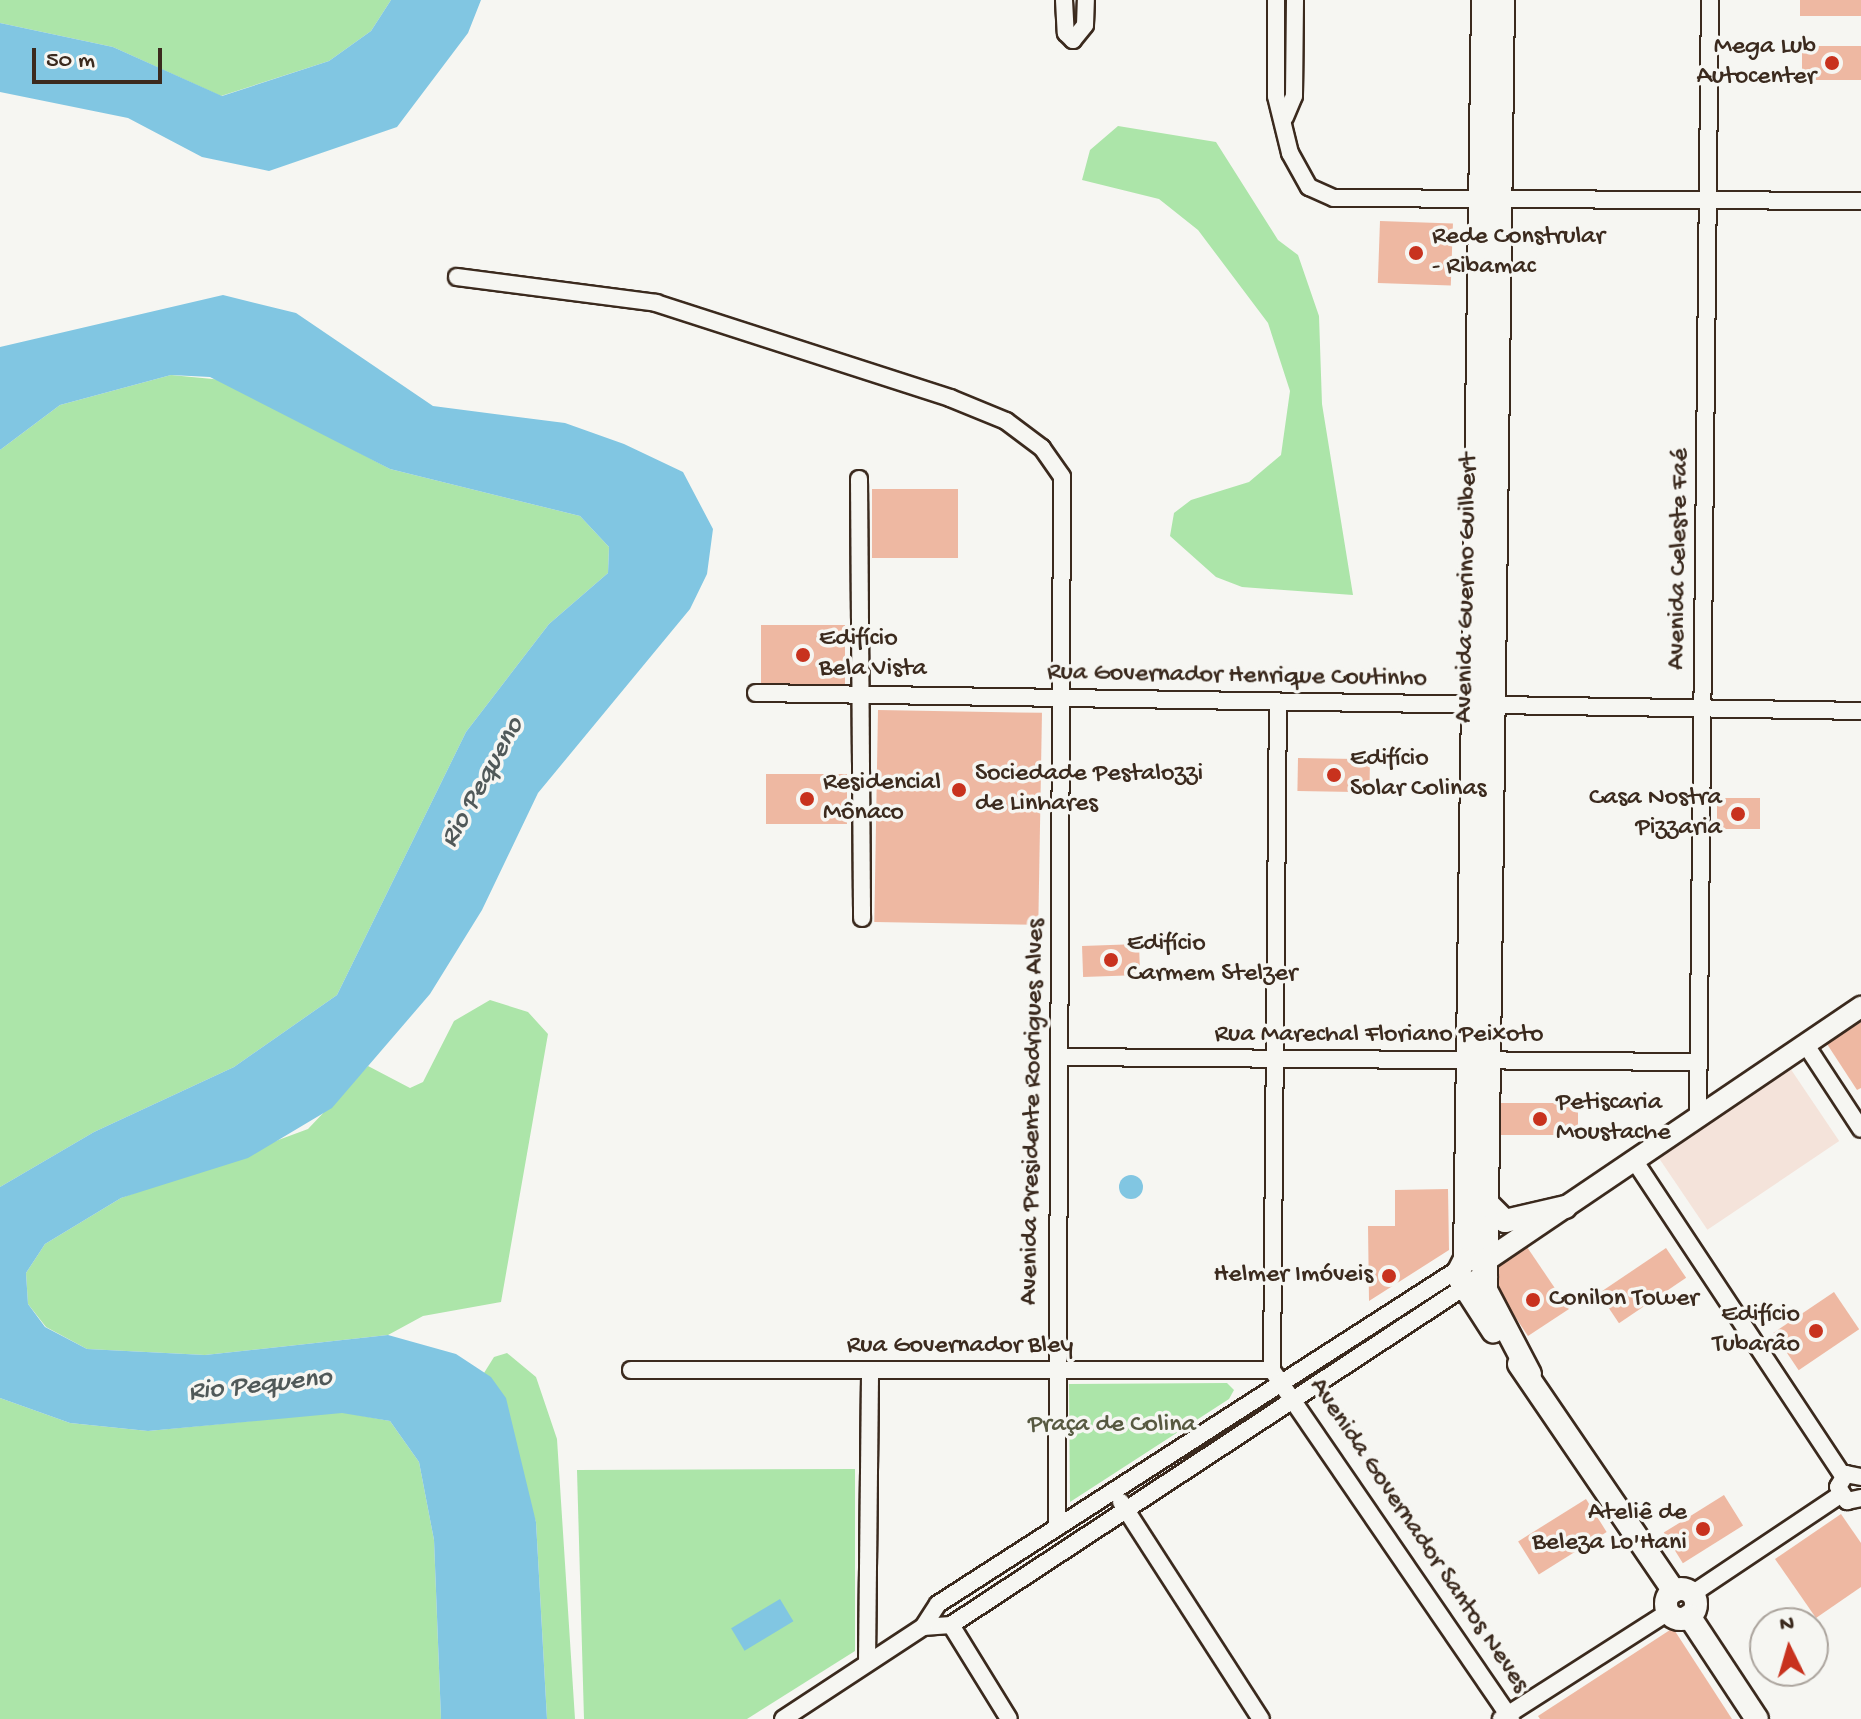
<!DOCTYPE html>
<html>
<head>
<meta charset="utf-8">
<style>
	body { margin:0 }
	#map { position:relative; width:1861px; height:1719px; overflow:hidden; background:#f6f6f2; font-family:"Gochi Hand",sans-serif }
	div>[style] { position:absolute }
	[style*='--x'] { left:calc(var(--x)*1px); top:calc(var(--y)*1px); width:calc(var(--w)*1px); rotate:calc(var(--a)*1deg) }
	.built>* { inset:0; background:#f4e3da; transform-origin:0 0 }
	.green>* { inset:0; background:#ace5a9 }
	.water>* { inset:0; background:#81c6e2; transform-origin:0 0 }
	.round { border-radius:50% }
	.building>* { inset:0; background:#eeb8a2; transform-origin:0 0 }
	.roads { filter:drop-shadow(2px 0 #3b2a1e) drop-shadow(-2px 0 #3b2a1e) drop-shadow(0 2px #3b2a1e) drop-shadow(0 -2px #3b2a1e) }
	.minor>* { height:16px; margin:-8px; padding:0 8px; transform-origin:8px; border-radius:8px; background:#f6f6f2 }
	.tertiary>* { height:20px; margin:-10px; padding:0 10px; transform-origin:10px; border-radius:10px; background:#f6f6f2 }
	.secondary>* { height:22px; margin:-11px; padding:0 11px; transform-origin:11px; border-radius:11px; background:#f6f6f2 }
	.secondary>.ring { margin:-11px; padding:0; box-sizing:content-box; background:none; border:22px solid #f6f6f2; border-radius:50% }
	.dots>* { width:22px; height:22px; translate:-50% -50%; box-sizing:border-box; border:4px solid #f6f6f2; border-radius:50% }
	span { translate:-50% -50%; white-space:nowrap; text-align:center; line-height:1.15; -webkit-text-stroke:7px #f6f6f2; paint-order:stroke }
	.poi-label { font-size:26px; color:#3b2a1e }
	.right { translate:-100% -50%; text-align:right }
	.left { translate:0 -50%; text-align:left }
	.street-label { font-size:26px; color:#3b2a1e }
	.park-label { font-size:26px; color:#575941 }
	.water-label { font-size:28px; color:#505959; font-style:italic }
	.north { position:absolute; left:1749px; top:1607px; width:80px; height:80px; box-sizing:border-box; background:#f6f6f2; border:2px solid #aba49d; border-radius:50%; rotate:355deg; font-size:22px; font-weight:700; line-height:32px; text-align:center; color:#3b2a1e }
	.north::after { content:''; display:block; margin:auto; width:28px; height:36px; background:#c8321e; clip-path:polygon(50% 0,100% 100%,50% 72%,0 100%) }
	.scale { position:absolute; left:32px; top:48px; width:130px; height:36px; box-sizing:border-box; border:4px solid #3b2a1e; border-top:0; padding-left:10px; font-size:24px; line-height:28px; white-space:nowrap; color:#3b2a1e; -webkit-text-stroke:6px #f6f6f2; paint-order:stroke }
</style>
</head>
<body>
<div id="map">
	<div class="built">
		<i style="left:1790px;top:1068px;width:88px;height:159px;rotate:56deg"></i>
	</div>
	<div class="green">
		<i style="clip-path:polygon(0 0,391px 0,371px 31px,329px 61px,221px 96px,113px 47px,0 23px)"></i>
		<i style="clip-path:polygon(1118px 126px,1216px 142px,1278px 240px,1298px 255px,1319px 316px,1322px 404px,1353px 595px,1242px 587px,1216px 577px,1170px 536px,1174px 513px,1191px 500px,1249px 482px,1281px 455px,1290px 391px,1268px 323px,1198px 230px,1159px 199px,1082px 180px,1090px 150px)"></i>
		<i style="clip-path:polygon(171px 375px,223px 380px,390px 469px,580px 516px,609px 547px,608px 573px,549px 624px,466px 732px,337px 995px,234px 1067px,94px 1132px,0 1187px,0 450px,60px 405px)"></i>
		<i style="clip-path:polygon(490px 1000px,528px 1012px,548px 1034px,501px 1302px,423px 1316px,388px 1335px,205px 1355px,87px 1349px,46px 1327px,28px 1304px,26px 1273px,45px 1244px,121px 1198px,308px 1129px,368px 1066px,410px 1088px,423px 1082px,454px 1021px)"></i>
		<i style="clip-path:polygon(507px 1353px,536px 1377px,557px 1439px,575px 1719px,547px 1719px,536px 1522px,484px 1373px,494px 1357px)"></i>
		<i style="clip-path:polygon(1227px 1383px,1234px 1390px,1229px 1399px,1070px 1502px,1069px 1384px)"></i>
		<i style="clip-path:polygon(0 1398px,70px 1423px,148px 1431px,342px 1412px,390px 1421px,419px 1462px,434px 1540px,441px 1719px,0 1719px)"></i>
		<i style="clip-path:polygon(855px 1469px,855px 1651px,747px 1719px,584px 1719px,577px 1470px)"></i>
	</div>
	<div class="water">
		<i style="clip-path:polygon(391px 0,481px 0,468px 33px,397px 127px,269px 171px,202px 157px,128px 118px,0 92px,0 23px,113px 47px,222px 96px,329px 61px,371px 31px)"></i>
		<i style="clip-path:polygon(223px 295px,296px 313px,433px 406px,565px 423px,624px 444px,683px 472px,713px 529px,707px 574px,690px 609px,538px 793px,482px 910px,430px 994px,332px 1108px,248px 1158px,121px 1198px,45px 1244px,26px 1273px,28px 1304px,45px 1327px,87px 1349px,205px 1355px,388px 1335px,456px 1354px,491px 1377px,506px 1398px,536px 1522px,547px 1719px,441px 1719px,434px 1540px,419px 1462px,390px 1421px,342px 1413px,148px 1431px,70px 1423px,0 1398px,0 1187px,94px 1132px,234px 1067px,337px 995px,466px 732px,549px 624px,608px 573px,609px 547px,580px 516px,390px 469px,210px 377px,171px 375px,60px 405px,0 450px,0 347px)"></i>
		<i class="round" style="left:1119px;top:1175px;width:24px;height:24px"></i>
		<i style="left:780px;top:1599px;width:26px;height:57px;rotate:59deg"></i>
	</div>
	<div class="building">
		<i style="left:1800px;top:0;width:61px;height:16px"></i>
		<i style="left:1802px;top:46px;width:59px;height:34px"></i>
		<i style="left:1380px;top:221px;width:73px;height:62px;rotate:2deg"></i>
		<i style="left:872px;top:489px;width:86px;height:69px"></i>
		<i style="left:761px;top:625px;width:84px;height:60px"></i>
		<i style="left:878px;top:710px;width:164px;height:212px;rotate:1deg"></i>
		<i style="left:1298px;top:758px;width:72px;height:33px;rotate:1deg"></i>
		<i style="left:766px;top:774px;width:81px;height:50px"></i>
		<i style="left:1717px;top:798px;width:43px;height:31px"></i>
		<i style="left:1139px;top:944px;width:31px;height:57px;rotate:88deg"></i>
		<i style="clip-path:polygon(1861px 1022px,1861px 1088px,1857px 1090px,1827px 1044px)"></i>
		<i style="left:1501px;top:1103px;width:77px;height:32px"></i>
		<i style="clip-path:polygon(1448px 1189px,1449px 1250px,1369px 1301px,1368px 1226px,1395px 1226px,1395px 1190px)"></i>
		<i style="clip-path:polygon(1527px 1247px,1569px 1309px,1528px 1336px,1497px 1290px,1498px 1267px)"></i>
		<i style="left:1666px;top:1248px;width:36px;height:81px;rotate:56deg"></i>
		<i style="left:1834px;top:1292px;width:45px;height:73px;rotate:56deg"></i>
		<i style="left:1724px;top:1495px;width:36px;height:71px;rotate:58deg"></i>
		<i style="left:1586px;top:1499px;width:39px;height:80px;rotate:58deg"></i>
		<i style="clip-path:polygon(1841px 1514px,1861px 1543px,1861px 1587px,1816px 1618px,1775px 1559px)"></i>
		<i style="clip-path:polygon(1673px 1628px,1732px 1719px,1540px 1719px,1538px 1716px)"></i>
	</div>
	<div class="roads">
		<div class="minor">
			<i style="--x:1064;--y:0;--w:33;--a:87"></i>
			<i style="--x:1066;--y:33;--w:10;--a:45"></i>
			<i style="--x:1073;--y:40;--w:19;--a:-51"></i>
			<i style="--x:1085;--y:25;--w:25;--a:-88"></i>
			<i style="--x:1276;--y:0;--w:96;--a:90"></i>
			<i style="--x:1276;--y:96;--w:59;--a:76.2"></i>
			<i style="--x:1290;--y:153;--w:39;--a:61"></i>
			<i style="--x:1309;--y:187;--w:27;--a:24"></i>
			<i style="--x:1334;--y:198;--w:527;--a:0.33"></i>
			<i style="--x:1285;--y:117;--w:23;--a:-67"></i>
			<i style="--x:1294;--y:96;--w:96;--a:-89.4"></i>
			<i style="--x:457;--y:277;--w:201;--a:7.4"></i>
			<i style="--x:656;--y:303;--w:309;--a:17.9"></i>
			<i style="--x:950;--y:398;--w:61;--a:22.3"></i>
			<i style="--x:1006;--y:421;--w:45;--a:36.9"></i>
			<i style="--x:1042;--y:448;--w:35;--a:55"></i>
			<i style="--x:1062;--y:477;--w:1050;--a:90.27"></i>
			<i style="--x:859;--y:479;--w:439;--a:89.6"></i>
			<i style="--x:756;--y:693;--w:1105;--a:0.93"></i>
			<i style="--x:1806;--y:1045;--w:100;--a:56.8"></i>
			<i style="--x:1059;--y:1057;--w:639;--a:0.45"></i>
			<i style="--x:1698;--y:1118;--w:1118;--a:-89.39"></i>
			<i style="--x:1634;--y:1160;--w:379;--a:56.5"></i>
			<i style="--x:631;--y:1370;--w:641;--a:0"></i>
			<i style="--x:1272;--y:1370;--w:423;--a:55.6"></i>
			<i style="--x:1272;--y:1370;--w:668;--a:-89.49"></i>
			<i style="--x:1861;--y:1477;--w:15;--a:-169"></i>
			<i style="--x:1846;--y:1474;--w:15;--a:122"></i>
			<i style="--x:1838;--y:1487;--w:17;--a:57"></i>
			<i style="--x:1847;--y:1501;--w:14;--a:-12"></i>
			<i style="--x:1121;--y:1502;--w:258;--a:57.2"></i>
			<i style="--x:1692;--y:1594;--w:178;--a:-33.8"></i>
			<i style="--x:951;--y:1625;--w:110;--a:58.3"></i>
			<i style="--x:923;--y:1627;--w:28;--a:-4"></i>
			<i style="--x:951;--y:1625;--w:617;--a:-33.36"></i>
			<i style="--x:867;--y:1663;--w:291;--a:-89.4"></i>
			<i style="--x:783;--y:1719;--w:168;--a:-33.3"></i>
			<i style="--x:923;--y:1627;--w:27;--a:-57"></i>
			<i style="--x:938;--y:1604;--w:617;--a:-32.76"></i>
			<i style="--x:1501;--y:1719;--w:198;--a:-32.6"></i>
		</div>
		<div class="tertiary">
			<i style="--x:1487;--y:1260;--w:452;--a:-34.1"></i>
		</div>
		<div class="secondary">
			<i style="--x:1503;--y:0;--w:1290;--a:90.76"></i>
			<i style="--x:1486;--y:1290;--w:95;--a:62.4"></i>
			<i style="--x:1488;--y:1204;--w:24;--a:45"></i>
			<i style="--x:1505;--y:1221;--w:62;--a:-13.1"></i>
			<i style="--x:1465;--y:1259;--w:1259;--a:-89.18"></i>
			<i style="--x:1466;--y:1286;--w:22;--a:-24"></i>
			<i style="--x:1486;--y:1277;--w:19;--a:-108"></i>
			<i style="--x:1480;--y:1259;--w:15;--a:180"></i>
			<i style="--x:1465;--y:1259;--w:18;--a:117"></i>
			<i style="--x:1457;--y:1275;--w:67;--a:57.3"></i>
			<i style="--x:1519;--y:1364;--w:275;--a:55.7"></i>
			<i class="ring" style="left:1666px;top:1589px;width:8px;height:8px"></i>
			<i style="--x:1689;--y:1616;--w:123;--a:56.6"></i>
		</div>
	</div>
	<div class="dots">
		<i style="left:1832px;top:63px;background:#c8321e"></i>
		<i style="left:1416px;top:253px;background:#c8321e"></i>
		<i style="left:803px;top:655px;background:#c8321e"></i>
		<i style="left:1334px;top:775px;background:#c8321e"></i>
		<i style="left:959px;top:790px;background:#c8321e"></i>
		<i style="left:807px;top:799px;background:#c8321e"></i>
		<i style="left:1738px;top:814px;background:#c8321e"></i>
		<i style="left:1111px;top:960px;background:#c8321e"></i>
		<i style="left:1540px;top:1119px;background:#c8321e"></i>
		<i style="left:1389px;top:1276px;background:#c8321e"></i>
		<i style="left:1533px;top:1300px;background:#c8321e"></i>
		<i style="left:1816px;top:1331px;background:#c8321e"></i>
		<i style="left:1703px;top:1529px;background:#c8321e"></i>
	</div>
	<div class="poi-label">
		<span class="right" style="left:1816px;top:63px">Mega Lub<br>Autocenter</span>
		<span class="left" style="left:1432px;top:253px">Rede Constrular<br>- Ribamac</span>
		<span class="left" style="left:819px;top:655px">Edifício<br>Bela Vista</span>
		<span class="left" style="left:1350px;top:775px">Edifício<br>Solar Colinas</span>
		<span class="left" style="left:975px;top:790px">Sociedade Pestalozzi<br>de Linhares</span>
		<span class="left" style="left:823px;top:799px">Residencial<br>Mônaco</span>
		<span class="right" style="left:1722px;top:814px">Casa Nostra<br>Pizzaria</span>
		<span class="left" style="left:1127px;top:960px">Edifício<br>Carmem Stelzer</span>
		<span class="left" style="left:1556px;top:1119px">Petiscaria<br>Moustache</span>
		<span class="right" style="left:1373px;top:1276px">Helmer Imóveis</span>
		<span class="left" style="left:1549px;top:1300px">Conilon Tower</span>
		<span class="right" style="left:1800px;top:1331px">Edifício<br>Tubarâo</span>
		<span class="right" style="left:1687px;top:1529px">Ateliê de<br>Beleza Lo'Hani</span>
	</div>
	<div class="street-label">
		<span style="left:1680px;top:559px;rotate:-89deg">Avenida Celeste Faé</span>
		<span style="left:1468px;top:588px;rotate:-89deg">Avenida Guerino Guilbert</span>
		<span style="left:1237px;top:677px;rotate:1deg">Rua Governador Henrique Coutinho</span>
		<span style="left:1379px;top:1036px">Rua Marechal Floriano Peixoto</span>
		<span style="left:1034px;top:1112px;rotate:-89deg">Avenida Presidente Rodrigues Alves</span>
		<span style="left:960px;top:1347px">Rua Governador Bley</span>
		<span style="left:1418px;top:1536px;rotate:56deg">Avenida Governador Santos Neves</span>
	</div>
	<div class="park-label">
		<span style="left:1112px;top:1426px">Praça de Colina</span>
	</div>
	<div class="water-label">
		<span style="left:483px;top:783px;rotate:-61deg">Rio Pequeno</span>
		<span style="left:260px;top:1386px;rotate:-6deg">Rio Pequeno</span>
	</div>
	<div class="north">N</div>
	<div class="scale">50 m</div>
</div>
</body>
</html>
